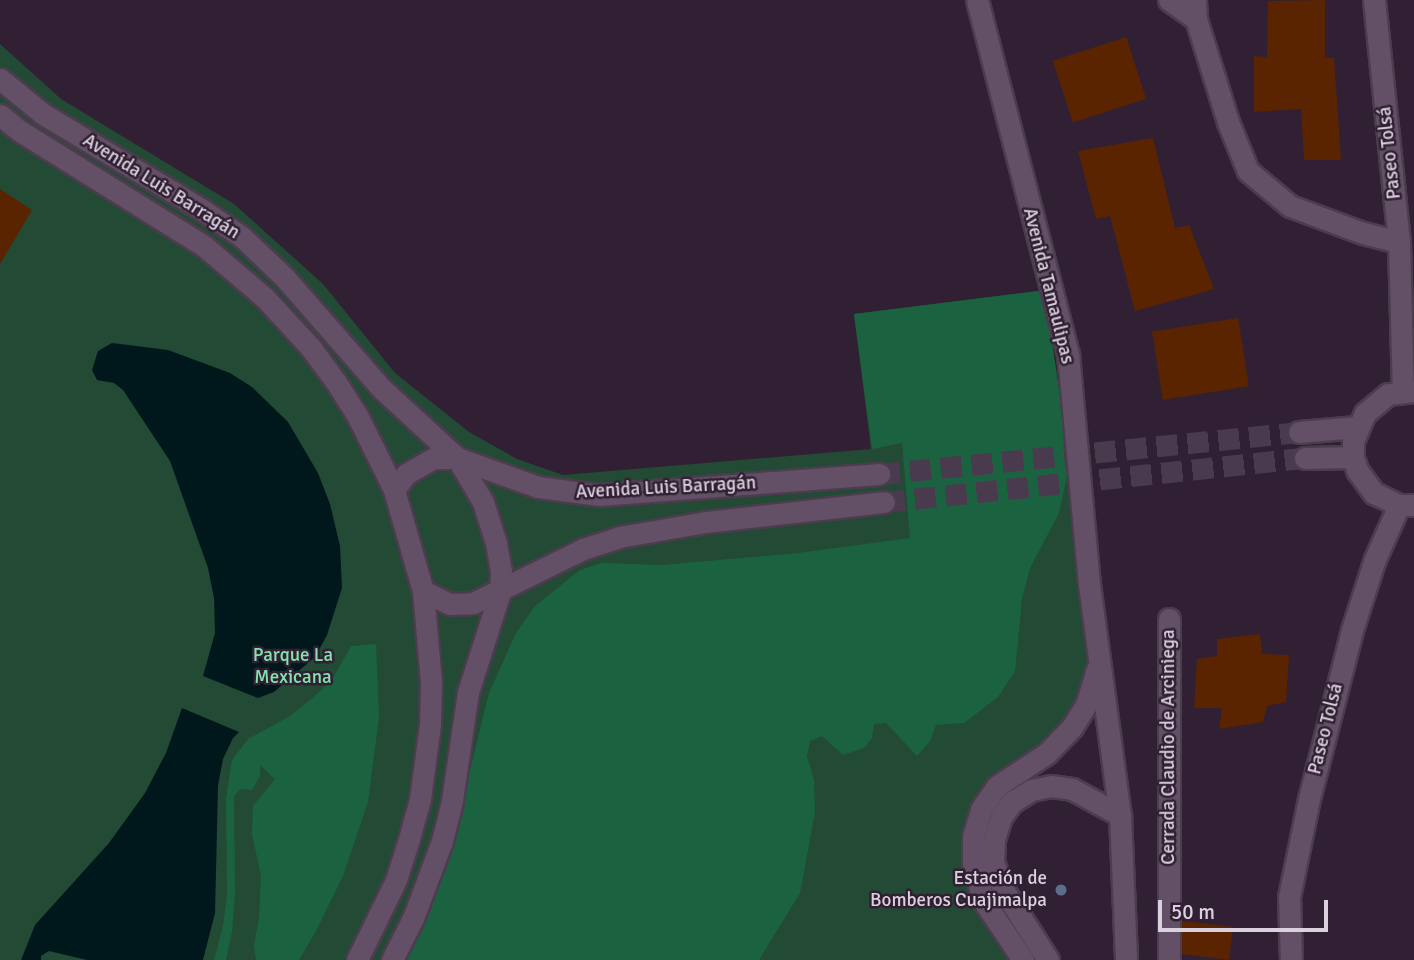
<!DOCTYPE html>
<html>
<head>
<meta charset="utf-8">
<style>
	body { margin:0 }
	#map { position:relative; width:1414px; height:960px; overflow:hidden; background:#312034; font-family:Signika,sans-serif }
	div>[style] { position:absolute }
	[style*='--x'] { left:calc(var(--x)*1px); top:calc(var(--y)*1px); width:calc(var(--w)*1px); rotate:calc(var(--a)*1deg) }
	.green>* { inset:0; background:#224a34 }
	.forest>* { inset:0; background:#1b6340 }
	.water>* { inset:0; background:#00181c }
	.building>* { inset:0; background:#5a2400; transform-origin:0 0 }
	.minor-tunnel>* { height:21px; margin-top:-10.5px; transform-origin:0; background:repeating-linear-gradient(90deg,#4a3a4d 0 21px,transparent 0 31px) }
	.roads { filter:drop-shadow(2px 0 #4b3d4d) drop-shadow(-2px 0 #4b3d4d) drop-shadow(0 2px #4b3d4d) drop-shadow(0 -2px #4b3d4d) }
	.minor>* { height:21px; margin:-10.5px; padding:0 10.5px; transform-origin:10.5px; border-radius:10.5px; background:#634f66 }
	.dots>* { width:19px; height:19px; translate:-50% -50%; box-sizing:border-box; border:4px solid #312034; border-radius:50% }
	span { translate:-50% -50%; white-space:nowrap; text-align:center; line-height:1.15; -webkit-text-stroke:5px #312034; paint-order:stroke }
	.street-label { font-size:19px; color:#dbd0dd }
	.park-label { font-size:19px; color:#83e4ad }
	.poi-label { font-size:19px; color:#dbd0dd }
	.right { translate:-100% -50%; text-align:right }
	.scale { position:absolute; left:1158px; top:900px; width:170px; height:32px; box-sizing:border-box; border:4px solid #dbd0dd; border-top:0; padding-left:9px; font-size:21px; line-height:24px; white-space:nowrap; color:#dbd0dd; -webkit-text-stroke:5px #312034; paint-order:stroke }
</style>
</head>
<body>
<div id="map">
	<div class="green">
		<i style="clip-path:polygon(0 44px,61px 99px,234px 204px,323px 284px,395px 373px,469px 432px,517px 459px,563px 475px,871px 449px,854px 314px,1039px 291px,1050px 329px,1070px 463px,1092px 667px,1082px 698px,1052px 739px,1010px 767px,967px 856px,1014px 960px,0 960px)"></i>
	</div>
	<div class="forest">
		<i style="clip-path:polygon(1039px 291px,1050px 329px,1070px 463px,1059px 513px,1030px 568px,1022px 599px,1015px 671px,998px 697px,964px 723px,936px 725px,930px 741px,917px 756px,886px 723px,874px 724px,872px 738px,864px 748px,843px 755px,822px 736px,810px 741px,807px 756px,814px 780px,815px 812px,800px 893px,759px 960px,404px 960px,434px 895px,451px 847px,489px 693px,516px 633px,535px 606px,580px 570px,602px 563px,662px 565px,798px 553px,910px 538px,902px 443px,872px 449px,854px 314px)"></i>
		<i style="clip-path:polygon(376px 644px,379px 717px,368px 802px,343px 876px,316px 931px,299px 960px,256px 960px,254px 946px,259px 917px,261px 876px,252px 834px,253px 806px,275px 779px,260px 765px,260px 776px,252px 790px,240px 789px,234px 796px,235px 893px,232px 932px,226px 960px,214px 960px,223px 926px,227px 895px,226px 799px,232px 760px,248px 739px,290px 716px,314px 697px,333px 678px,351px 646px)"></i>
	</div>
	<div class="water">
		<i style="clip-path:polygon(112px 343px,168px 350px,230px 373px,252px 387px,288px 422px,318px 473px,330px 504px,340px 546px,342px 588px,327px 635px,315px 657px,274px 692px,258px 698px,203px 676px,215px 633px,214px 598px,208px 568px,170px 461px,123px 390px,114px 383px,97px 380px,92px 370px,98px 351px)"></i>
		<i style="clip-path:polygon(182px 708px,239px 732px,233px 738px,223px 759px,218px 786px,215px 913px,203px 960px,87px 960px,49px 951px,41px 956px,41px 960px,21px 960px,35px 925px,109px 843px,145px 793px,166px 753px)"></i>
	</div>
	<div class="building">
		<i style="clip-path:polygon(1325px 0,1325px 58px,1334px 58px,1341px 160px,1304px 160px,1301px 109px,1254px 112px,1254px 56px,1267px 57px,1268px 1px)"></i>
		<i style="left:1126px;top:37px;width:65px;height:77px;rotate:72deg"></i>
		<i style="clip-path:polygon(1153px 138px,1175px 228px,1189px 225px,1214px 289px,1135px 311px,1110px 216px,1096px 219px,1078px 151px)"></i>
		<i style="clip-path:polygon(0 189px,32px 210px,0 264px)"></i>
		<i style="left:1238px;top:318px;width:69px;height:87px;rotate:81deg"></i>
		<i style="clip-path:polygon(1260px 634px,1262px 654px,1289px 655px,1286px 702px,1267px 706px,1263px 722px,1219px 729px,1222px 708px,1194px 708px,1197px 659px,1217px 656px,1217px 639px)"></i>
		<i style="left:1233px;top:927px;width:33px;height:51px;rotate:97deg"></i>
	</div>
	<div class="minor-tunnel">
		<i style="--x:879;--y:474;--w:422;--a:-5.7"></i>
		<i style="--x:884;--y:502;--w:423;--a:-6"></i>
	</div>
	<div class="roads">
		<div class="minor">
			<i style="--x:977;--y:0;--w:366;--a:75.6"></i>
			<i style="--x:1068;--y:354;--w:231;--a:84.8"></i>
			<i style="--x:1089;--y:584;--w:233;--a:82.4"></i>
			<i style="--x:1120;--y:815;--w:145;--a:87.6"></i>
			<i style="--x:1169;--y:0;--w:33;--a:35"></i>
			<i style="--x:1195;--y:0;--w:19;--a:87"></i>
			<i style="--x:1196;--y:19;--w:108;--a:72.7"></i>
			<i style="--x:1228;--y:122;--w:53;--a:67.8"></i>
			<i style="--x:1248;--y:171;--w:55;--a:39.8"></i>
			<i style="--x:1290;--y:206;--w:78;--a:20.3"></i>
			<i style="--x:1363;--y:233;--w:37;--a:14"></i>
			<i style="--x:1374;--y:0;--w:243;--a:84.1"></i>
			<i style="--x:1399;--y:242;--w:148;--a:88.5"></i>
			<i style="--x:0;--y:79;--w:55;--a:39.1"></i>
			<i style="--x:43;--y:114;--w:184;--a:31"></i>
			<i style="--x:201;--y:209;--w:50;--a:34.3"></i>
			<i style="--x:242;--y:237;--w:59;--a:43.6"></i>
			<i style="--x:285;--y:278;--w:147;--a:48.9"></i>
			<i style="--x:382;--y:389;--w:102;--a:42.6"></i>
			<i style="--x:457;--y:458;--w:51;--a:59.4"></i>
			<i style="--x:483;--y:502;--w:43;--a:72.4"></i>
			<i style="--x:496;--y:543;--w:29;--a:80"></i>
			<i style="--x:501;--y:572;--w:20;--a:93"></i>
			<i style="--x:500;--y:592;--w:105;--a:107.7"></i>
			<i style="--x:468;--y:692;--w:110;--a:98.4"></i>
			<i style="--x:452;--y:801;--w:41;--a:104"></i>
			<i style="--x:442;--y:841;--w:80;--a:110.5"></i>
			<i style="--x:414;--y:916;--w:49;--a:116.6"></i>
			<i style="--x:0;--y:115;--w:26;--a:39"></i>
			<i style="--x:20;--y:131;--w:217;--a:32"></i>
			<i style="--x:204;--y:246;--w:79;--a:40.4"></i>
			<i style="--x:264;--y:297;--w:69;--a:47.3"></i>
			<i style="--x:311;--y:348;--w:42;--a:53.7"></i>
			<i style="--x:336;--y:382;--w:41;--a:57.8"></i>
			<i style="--x:358;--y:417;--w:81;--a:63.7"></i>
			<i style="--x:394;--y:490;--w:105;--a:74"></i>
			<i style="--x:423;--y:591;--w:91;--a:85"></i>
			<i style="--x:431;--y:682;--w:42;--a:91.4"></i>
			<i style="--x:430;--y:724;--w:76;--a:97.6"></i>
			<i style="--x:420;--y:799;--w:41;--a:105.4"></i>
			<i style="--x:409;--y:839;--w:43;--a:107.6"></i>
			<i style="--x:396;--y:880;--w:89;--a:116"></i>
			<i style="--x:1414;--y:391;--w:26;--a:173"></i>
			<i style="--x:1388;--y:394;--w:30;--a:140"></i>
			<i style="--x:1365;--y:413;--w:30;--a:113"></i>
			<i style="--x:1353;--y:441;--w:16;--a:90"></i>
			<i style="--x:1353;--y:457;--w:14;--a:73"></i>
			<i style="--x:1357;--y:470;--w:29;--a:54"></i>
			<i style="--x:1374;--y:493;--w:28;--a:26"></i>
			<i style="--x:1399;--y:505;--w:15;--a:0"></i>
			<i style="--x:1299;--y:432;--w:58;--a:-4.9"></i>
			<i style="--x:1305;--y:458;--w:48;--a:-1.2"></i>
			<i style="--x:394;--y:490;--w:20;--a:-53"></i>
			<i style="--x:406;--y:474;--w:32;--a:-30"></i>
			<i style="--x:434;--y:458;--w:23;--a:0"></i>
			<i style="--x:457;--y:458;--w:86;--a:19.7"></i>
			<i style="--x:538;--y:487;--w:62;--a:7.5"></i>
			<i style="--x:599;--y:495;--w:281;--a:-4.3"></i>
			<i style="--x:423;--y:591;--w:30;--a:26"></i>
			<i style="--x:450;--y:604;--w:23;--a:-2"></i>
			<i style="--x:473;--y:603;--w:123;--a:-26.1"></i>
			<i style="--x:583;--y:549;--w:38;--a:-18"></i>
			<i style="--x:619;--y:537;--w:88;--a:-9.8"></i>
			<i style="--x:706;--y:522;--w:179;--a:-6.4"></i>
			<i style="--x:1023;--y:960;--w:72;--a:-123.7"></i>
			<i style="--x:983;--y:900;--w:38;--a:-105"></i>
			<i style="--x:973;--y:863;--w:27;--a:-90"></i>
			<i style="--x:973;--y:836;--w:28;--a:-73"></i>
			<i style="--x:981;--y:809;--w:28;--a:-55"></i>
			<i style="--x:997;--y:786;--w:60;--a:-33.4"></i>
			<i style="--x:1047;--y:753;--w:36;--a:-46"></i>
			<i style="--x:1072;--y:727;--w:26;--a:-58"></i>
			<i style="--x:1086;--y:705;--w:38;--a:-73"></i>
			<i style="--x:1048;--y:960;--w:84;--a:-122.4"></i>
			<i style="--x:1003;--y:889;--w:30;--a:-110"></i>
			<i style="--x:993;--y:861;--w:22;--a:-87"></i>
			<i style="--x:994;--y:839;--w:23;--a:-72"></i>
			<i style="--x:1001;--y:817;--w:19;--a:-54"></i>
			<i style="--x:1012;--y:802;--w:22;--a:-32"></i>
			<i style="--x:1031;--y:790;--w:20;--a:-11"></i>
			<i style="--x:1051;--y:786;--w:21;--a:8"></i>
			<i style="--x:1072;--y:789;--w:55;--a:28.4"></i>
			<i style="--x:1169;--y:960;--w:341;--a:-90"></i>
			<i style="--x:1291;--y:960;--w:63;--a:-91.8"></i>
			<i style="--x:1289;--y:897;--w:100;--a:-78.5"></i>
			<i style="--x:1309;--y:799;--w:174;--a:-75.7"></i>
			<i style="--x:1352;--y:630;--w:75;--a:-72.1"></i>
			<i style="--x:1375;--y:559;--w:59;--a:-66"></i>
		</div>
	</div>
	<div class="dots">
		<i style="left:1061px;top:890px;background:#5c6f8a"></i>
	</div>
	<div class="street-label">
		<span style="left:1390px;top:153px;rotate:-96deg">Paseo Tolsá</span>
		<span style="left:161px;top:187px;rotate:32deg">Avenida Luis Barragán</span>
		<span style="left:1048px;top:286px;rotate:76deg">Avenida Tamaulipas</span>
		<span style="left:666px;top:488px;rotate:-3deg">Avenida Luis Barragán</span>
		<span style="left:1326px;top:729px;rotate:-76deg">Paseo Tolsá</span>
		<span style="left:1169px;top:747px;rotate:-90deg">Cerrada Claudio de Arciniega</span>
	</div>
	<div class="park-label">
		<span style="left:293px;top:667px">Parque La<br>Mexicana</span>
	</div>
	<div class="poi-label">
		<span class="right" style="left:1047px;top:890px">Estación de<br>Bomberos Cuajimalpa</span>
	</div>
	<div class="scale">50 m</div>
</div>
</body>
</html>
